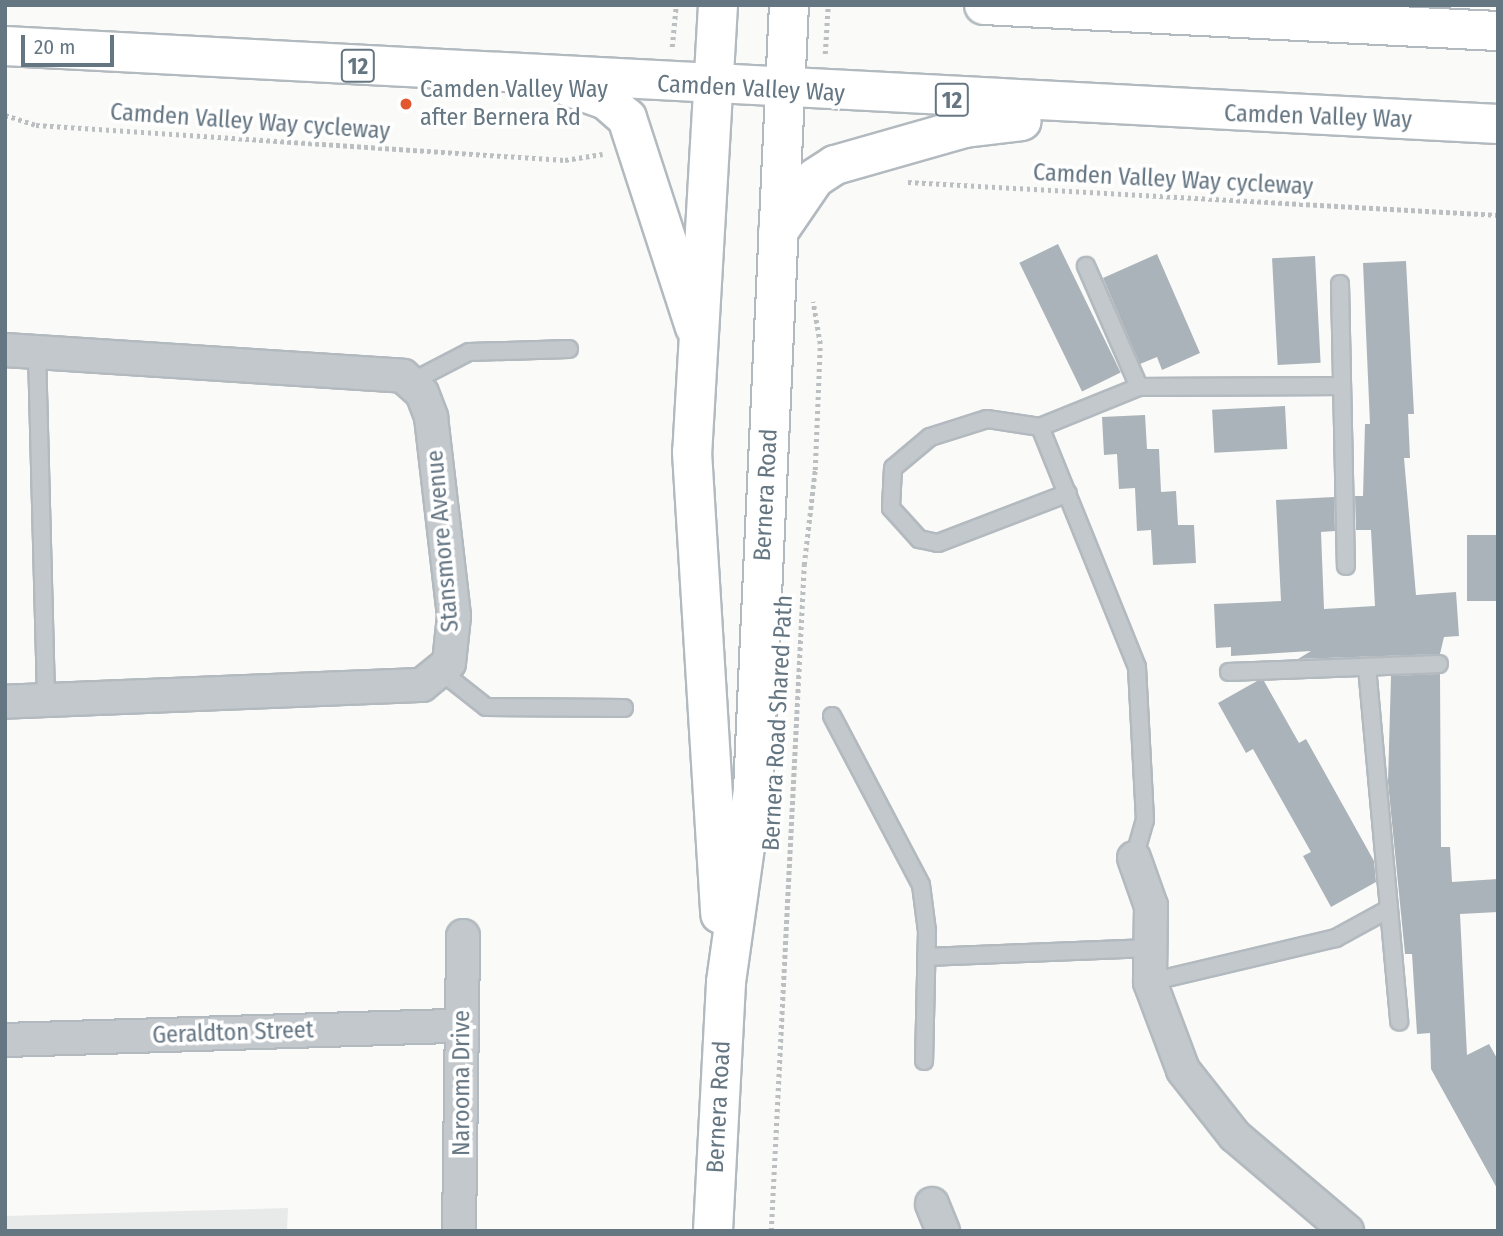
<!DOCTYPE html>
<html>
<head>
<meta charset="utf-8">
<style>
	body { margin:0 }
	#map { position:relative; width:1503px; height:1236px; overflow:hidden; background:#fafaf8; font-family:"Fira Sans Condensed",sans-serif }
	div>[style] { position:absolute }
	[style*='--x'] { left:calc(var(--x)*1px); top:calc(var(--y)*1px); width:calc(var(--w)*1px); rotate:calc(var(--a)*1deg) }
	.built>* { inset:0; background:#e8e9e9 }
	.building>* { inset:0; background:#aab3b9; transform-origin:0 0 }
	.path>* { height:4.5px; margin-top:-2.25px; transform-origin:0; background:repeating-linear-gradient(90deg,#bbbfc2 0 3.5px,transparent 0 7px) }
	.roads { filter:drop-shadow(2px 0 #b3babf) drop-shadow(-2px 0 #b3babf) drop-shadow(0 2px #b3babf) drop-shadow(0 -2px #b3babf) }
	.lane>* { height:16px; margin:-8px; padding:0 8px; transform-origin:8px; border-radius:8px; background:#c3c8cc }
	.street>* { height:32px; margin:-16px; padding:0 16px; transform-origin:16px; border-radius:16px; background:#c3c8cc }
	.secondary>* { height:38px; margin:-19px; padding:0 19px; transform-origin:19px; border-radius:19px; background:#fff }
	.primary>* { height:38px; margin:-19px; padding:0 19px; transform-origin:19px; border-radius:19px; background:#fff }
	.dots>* { width:19px; height:19px; translate:-50% -50%; box-sizing:border-box; border:4px solid #fff; border-radius:50% }
	span { translate:-50% -50%; white-space:nowrap; text-align:center; line-height:1.15; -webkit-text-stroke:7px #fff; paint-order:stroke }
	.shield-label span { padding:2px 5px; background:#fff; border:2px solid; border-radius:5px; -webkit-text-stroke-width:0 }
	.shield-label { font-size:23px; color:#657683; font-weight:700 }
	.street-label { font-size:24px; color:#657683 }
	.poi-label { font-size:24px; color:#657683 }
	.left { translate:0 -50%; text-align:left }
	.frame { position:absolute; inset:0; border:7px solid #657683; pointer-events:none }
	.scale { position:absolute; left:21px; top:35px; width:93px; height:32px; box-sizing:border-box; border:4px solid #657683; border-top:0; padding-left:9px; font-size:21px; line-height:24px; white-space:nowrap; color:#657683; -webkit-text-stroke:5px #fff; paint-order:stroke }
</style>
</head>
<body>
<div id="map">
	<div class="built">
		<i style="clip-path:polygon(288px 1208px,287px 1231px,5px 1231px,5px 1216px)"></i>
	</div>
	<div class="building">
		<i style="left:1058px;top:244px;width:143px;height:43px;rotate:64deg"></i>
		<i style="clip-path:polygon(1157px 254px,1200px 353px,1162px 370px,1157px 357px,1140px 364px,1103px 278px)"></i>
		<i style="left:1315px;top:256px;width:107px;height:43px;rotate:87deg"></i>
		<i style="clip-path:polygon(1406px 261px,1414px 414px,1408px 414px,1410px 458px,1404px 458px,1416px 595px,1456px 592px,1459px 636px,1444px 637px,1440px 654px,1298px 659px,1311px 651px,1231px 656px,1231px 647px,1216px 648px,1214px 604px,1281px 601px,1276px 500px,1334px 497px,1335px 531px,1321px 532px,1324px 609px,1375px 606px,1371px 530px,1356px 530px,1355px 496px,1363px 496px,1365px 424px,1370px 424px,1363px 263px)"></i>
		<i style="left:1285px;top:406px;width:43px;height:73px;rotate:87deg"></i>
		<i style="clip-path:polygon(1145px 415px,1147px 449px,1159px 449px,1161px 492px,1176px 491px,1178px 525px,1194px 525px,1196px 563px,1153px 565px,1151px 530px,1137px 531px,1135px 488px,1119px 489px,1117px 454px,1104px 455px,1102px 417px)"></i>
		<i style="left:1498px;top:535px;width:66px;height:31px;rotate:90deg"></i>
		<i style="clip-path:polygon(1440px 674px,1441px 847px,1450px 847px,1452px 882px,1498px 879px,1498px 912px,1460px 914px,1467px 1055px,1489px 1044px,1498px 1060px,1498px 1190px,1431px 1069px,1430px 1033px,1417px 1034px,1412px 954px,1405px 954px,1388px 782px,1391px 676px)"></i>
		<i style="clip-path:polygon(1257px 681px,1264px 681px,1299px 743px,1306px 739px,1374px 861px,1376px 882px,1331px 907px,1303px 856px,1311px 852px,1253px 749px,1246px 753px,1218px 703px)"></i>
	</div>
	<div class="path">
		<i style="--x:672;--y:47;--w:42;--a:-84.6"></i>
		<i style="--x:825;--y:54;--w:49;--a:-86.5"></i>
		<i style="--x:5;--y:115;--w:33;--a:18"></i>
		<i style="--x:36;--y:125;--w:530;--a:3.79"></i>
		<i style="--x:565;--y:160;--w:38;--a:-9"></i>
		<i style="--x:908;--y:182;--w:591;--a:3.2"></i>
		<i style="--x:771;--y:1231;--w:667;--a:-87.16"></i>
		<i style="--x:804;--y:565;--w:96;--a:-83.4"></i>
		<i style="--x:815;--y:470;--w:126;--a:-87.7"></i>
		<i style="--x:820;--y:344;--w:43;--a:-99.5"></i>
	</div>
	<div class="roads">
		<div class="lane">
			<i style="--x:1086;--y:266;--w:132;--a:66.3"></i>
			<i style="--x:1340;--y:284;--w:282;--a:88.8"></i>
			<i style="--x:37;--y:352;--w:348;--a:88.5"></i>
			<i style="--x:413;--y:381;--w:63;--a:-27.4"></i>
			<i style="--x:469;--y:352;--w:100;--a:-1.7"></i>
			<i style="--x:1040;--y:427;--w:54;--a:-171.4"></i>
			<i style="--x:987;--y:419;--w:60;--a:162.5"></i>
			<i style="--x:930;--y:437;--w:48;--a:140"></i>
			<i style="--x:893;--y:468;--w:40;--a:92.9"></i>
			<i style="--x:891;--y:508;--w:42;--a:47.9"></i>
			<i style="--x:919;--y:539;--w:19;--a:12"></i>
			<i style="--x:938;--y:543;--w:139;--a:-21"></i>
			<i style="--x:1367;--y:667;--w:356;--a:84.8"></i>
			<i style="--x:1229;--y:672;--w:210;--a:-2.2"></i>
			<i style="--x:443;--y:673;--w:55;--a:38.3"></i>
			<i style="--x:486;--y:707;--w:138;--a:0.4"></i>
			<i style="--x:832;--y:716;--w:191;--a:62.2"></i>
			<i style="--x:921;--y:885;--w:46;--a:82.6"></i>
			<i style="--x:927;--y:931;--w:130;--a:91.3"></i>
			<i style="--x:1134;--y:858;--w:40;--a:-74"></i>
			<i style="--x:1145;--y:820;--w:153;--a:-93"></i>
			<i style="--x:1137;--y:667;--w:259;--a:-112"></i>
			<i style="--x:1040;--y:427;--w:107;--a:-22"></i>
			<i style="--x:1139;--y:387;--w:203;--a:-0.3"></i>
			<i style="--x:926;--y:957;--w:224;--a:-2.3"></i>
			<i style="--x:1150;--y:982;--w:191;--a:-13.3"></i>
			<i style="--x:1336;--y:938;--w:60;--a:-28.7"></i>
		</div>
		<div class="street">
			<i style="--x:5;--y:350;--w:399;--a:3.7"></i>
			<i style="--x:403;--y:376;--w:25;--a:42"></i>
			<i style="--x:422;--y:393;--w:26;--a:69"></i>
			<i style="--x:431;--y:417;--w:200;--a:83.4"></i>
			<i style="--x:454;--y:616;--w:47;--a:96.1"></i>
			<i style="--x:449;--y:663;--w:35;--a:141"></i>
			<i style="--x:422;--y:685;--w:417;--a:177.7"></i>
			<i style="--x:1134;--y:858;--w:51;--a:70.5"></i>
			<i style="--x:1151;--y:906;--w:76;--a:90.8"></i>
			<i style="--x:1150;--y:982;--w:94;--a:69.4"></i>
			<i style="--x:1183;--y:1070;--w:84;--a:51.8"></i>
			<i style="--x:1235;--y:1136;--w:147;--a:40.3"></i>
			<i style="--x:5;--y:1040;--w:456;--a:-1.8"></i>
			<i style="--x:932;--y:1204;--w:29;--a:68"></i>
			<i style="--x:459;--y:1231;--w:295;--a:-89.2"></i>
		</div>
		<div class="secondary">
			<i style="--x:718;--y:5;--w:448;--a:93.3"></i>
			<i style="--x:692;--y:452;--w:463;--a:86.5"></i>
			<i style="--x:713;--y:1231;--w:249;--a:-87"></i>
			<i style="--x:726;--y:982;--w:193;--a:-82"></i>
			<i style="--x:753;--y:791;--w:787;--a:-87.38"></i>
		</div>
		<div class="primary">
			<i style="--x:984;--y:5;--w:515;--a:2.9"></i>
			<i style="--x:5;--y:46;--w:1495;--a:2.99"></i>
			<i style="--x:567;--y:86;--w:41;--a:19.7"></i>
			<i style="--x:606;--y:100;--w:28;--a:41"></i>
			<i style="--x:627;--y:118;--w:220;--a:72"></i>
			<i style="--x:778;--y:232;--w:65;--a:-55.6"></i>
			<i style="--x:815;--y:178;--w:24;--a:-33"></i>
			<i style="--x:835;--y:165;--w:135;--a:-15.9"></i>
			<i style="--x:965;--y:128;--w:57;--a:-7"></i>
		</div>
	</div>
	<div class="dots">
		<i style="left:406px;top:104px;background:#e4572e"></i>
	</div>
	<div class="shield-label">
		<span style="left:358px;top:66px">12</span>
		<span style="left:952px;top:100px">12</span>
	</div>
	<div class="street-label">
		<span style="left:751px;top:89px;rotate:3deg">Camden Valley Way</span>
		<span style="left:1318px;top:117px;rotate:2deg">Camden Valley Way</span>
		<span style="left:250px;top:122px;rotate:4deg">Camden Valley Way cycleway</span>
		<span style="left:1173px;top:180px;rotate:3deg">Camden Valley Way cycleway</span>
		<span style="left:766px;top:495px;rotate:-87deg">Bernera Road</span>
		<span style="left:443px;top:541px;rotate:-95deg">Stansmore Avenue</span>
		<span style="left:778px;top:723px;rotate:-87deg">Bernera Road Shared Path</span>
		<span style="left:233px;top:1033px;rotate:-2deg">Geraldton Street</span>
		<span style="left:462px;top:1083px;rotate:-90deg">Narooma Drive</span>
		<span style="left:719px;top:1107px;rotate:-87deg">Bernera Road</span>
	</div>
	<div class="poi-label">
		<span class="left" style="left:420px;top:104px">Camden Valley Way<br>after Bernera Rd</span>
	</div>
	<div class="frame"></div>
	<div class="scale">20 m</div>
</div>
</body>
</html>
